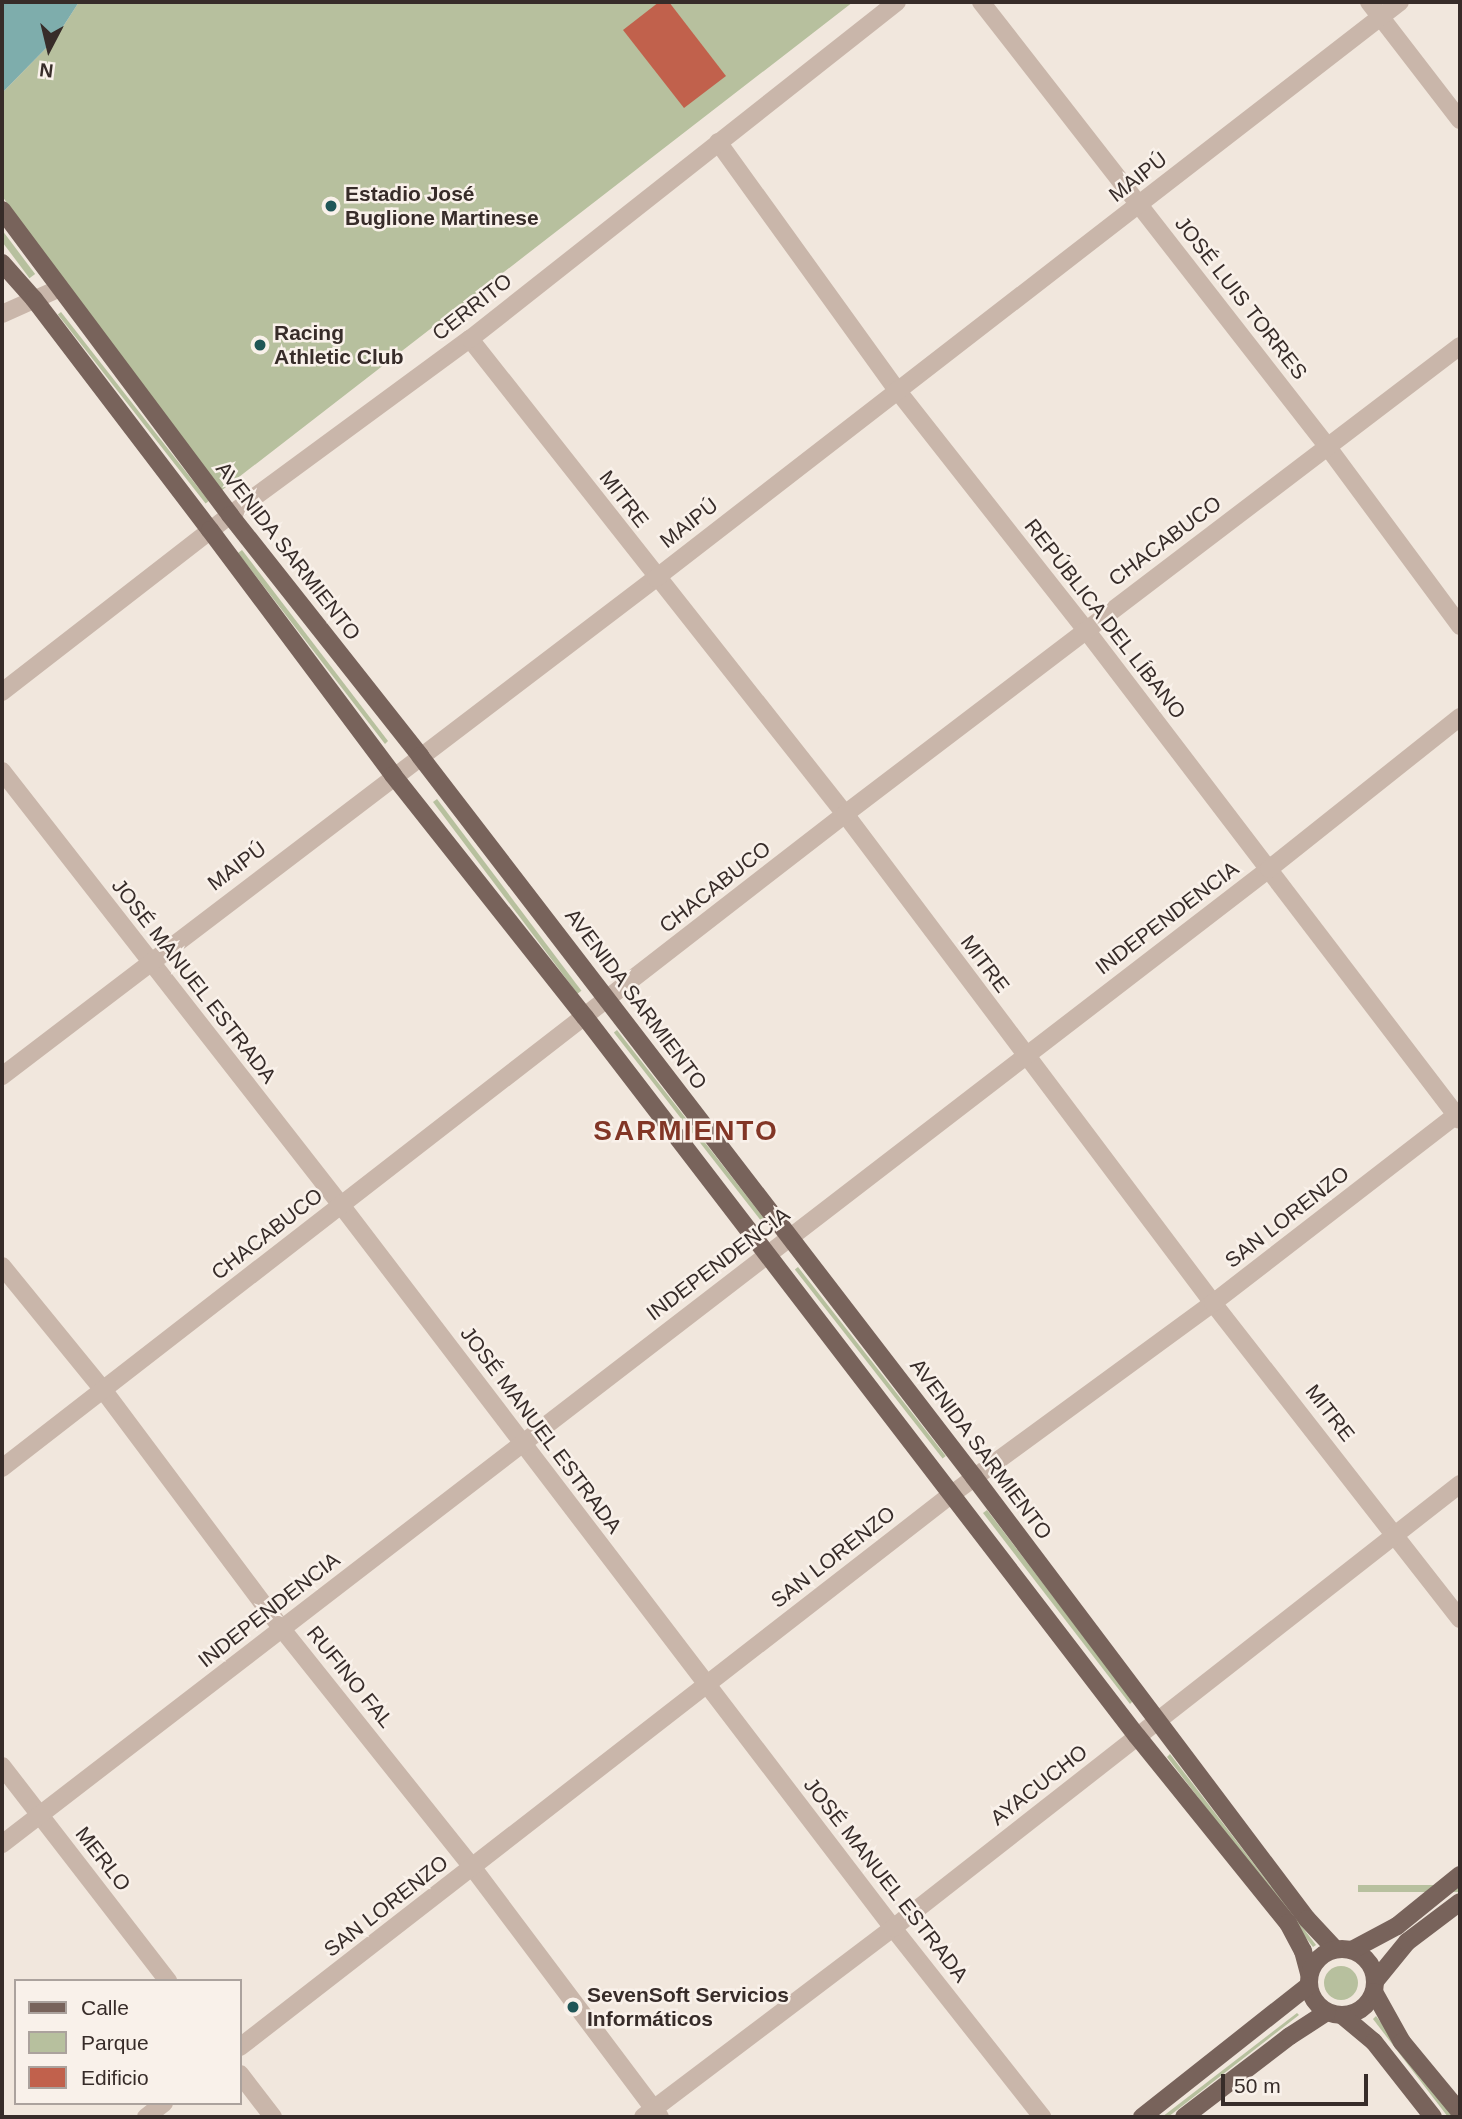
<!DOCTYPE html>
<html>
<head>
<meta charset="utf-8">
<style>
	body { margin:0 }
	#map { position:relative; width:1462px; height:2119px; overflow:hidden; background:#f1e7dd; font-family:Arial,sans-serif }
	div>[style] { position:absolute }
	[style*='--x'] { left:calc(var(--x)*1px); top:calc(var(--y)*1px); width:calc(var(--w)*1px); rotate:calc(var(--a)*1deg) }
	.green>* { inset:0; background:#b7c09e; transform-origin:0 0 }
	.round { border-radius:50% }
	.water>* { inset:0; background:#7eadac }
	.building>* { inset:0; background:#c1614c }
	.minor>* { height:18px; margin:-9px; padding:0 9px; transform-origin:9px; border-radius:9px; background:#c9b6aa }
	.major>* { height:18px; margin:-9px; padding:0 9px; transform-origin:9px; border-radius:9px; background:#78635b }
	.major>.ring { margin:-9px; padding:0; box-sizing:content-box; background:none; border:18px solid #78635b; border-radius:50% }
	.dots>* { width:19px; height:19px; translate:-50% -50%; box-sizing:border-box; border:4px solid #f9f1ea; border-radius:50% }
	span { translate:-50% -50%; white-space:nowrap; text-align:center; line-height:1.15; -webkit-text-stroke:5px #f9f1ea; paint-order:stroke }
	.street-label { font-size:21px; color:#372c29 }
	.poi-label { font-size:21px; color:#372c29; font-weight:700 }
	.left { translate:0 -50%; text-align:left }
	.district-label { font-size:28px; color:#823626; font-weight:700; letter-spacing:2px }
	.frame { position:absolute; inset:0; border:4px solid #372c29; pointer-events:none }
	.legend { position:absolute; left:14px; top:1979px; width:228px; height:126px; box-sizing:border-box; background:#f9f1ea; border:2px solid #aba29d; margin:0; padding:9px 12px; list-style:none; font-size:21px; color:#372c29 }
	.legend li { display:flex; align-items:center; gap:14px; height:35px }
	.legend b { width:35px; border:2px solid #aba29d }
	.north { position:absolute; left:14px; top:14px; width:70px; height:70px; -webkit-text-stroke:5px #f9f1ea; paint-order:stroke; rotate:187deg; font-size:19px; font-weight:700; line-height:28px; text-align:center; color:#372c29 }
	.north::after { content:''; display:block; margin:auto; width:24px; height:32px; background:#372c29; clip-path:polygon(50% 0,100% 100%,50% 72%,0 100%) }
	.scale { position:absolute; left:1221px; top:2074px; width:147px; height:32px; box-sizing:border-box; border:4px solid #372c29; border-top:0; padding-left:9px; font-size:21px; line-height:24px; white-space:nowrap; color:#372c29; -webkit-text-stroke:5px #f9f1ea; paint-order:stroke }
</style>
</head>
<body>
<div id="map">
	<div class="green">
		<i style="clip-path:polygon(79px 2px,853px 2px,217px 494px,2px 196px,2px 93px,55px 39px)"></i>
		<i style="left:2px;top:230px;width:55px;height:7px;rotate:53deg"></i>
		<i style="left:61px;top:312px;width:240px;height:4px;rotate:52deg"></i>
		<i style="clip-path:polygon(242px 550px,388px 741px,385px 744px,238px 553px)"></i>
		<i style="left:437px;top:799px;width:240px;height:5px;rotate:53deg"></i>
		<i style="left:617px;top:1030px;width:240px;height:4px;rotate:52deg"></i>
		<i style="left:798px;top:1267px;width:240px;height:4px;rotate:52deg"></i>
		<i style="clip-path:polygon(987px 1510px,1133px 1701px,1130px 1704px,983px 1513px)"></i>
		<i style="clip-path:polygon(1170px 1754px,1316px 1945px,1313px 1947px,1167px 1757px)"></i>
		<i style="left:1460px;top:1885px;width:7px;height:102px;rotate:90deg"></i>
		<i class="round" style="left:1324px;top:1966px;width:34px;height:34px"></i>
		<i style="clip-path:polygon(1297px 2013px,1299px 2015px,1168px 2117px,1162px 2117px)"></i>
		<i style="clip-path:polygon(1376px 2016px,1454px 2117px,1448px 2117px,1373px 2019px)"></i>
	</div>
	<div class="water">
		<i style="clip-path:polygon(2px 2px,79px 2px,55px 39px,2px 93px)"></i>
	</div>
	<div class="building">
		<i style="clip-path:polygon(659px 2px,669px 2px,726px 76px,684px 108px,623px 30px)"></i>
	</div>
	<div class="minor">
		<i style="--x:981;--y:2;--w:563;--a:52.07"></i>
		<i style="--x:1327;--y:446;--w:224;--a:53.5"></i>
		<i style="--x:1369;--y:2;--w:149;--a:52.4"></i>
		<i style="--x:718;--y:142;--w:306;--a:54.2"></i>
		<i style="--x:897;--y:390;--w:305;--a:51.8"></i>
		<i style="--x:1086;--y:630;--w:616;--a:52.65"></i>
		<i style="--x:2;--y:314;--w:64;--a:-24.1"></i>
		<i style="--x:470;--y:339;--w:605;--a:51.71"></i>
		<i style="--x:845;--y:814;--w:612;--a:53.04"></i>
		<i style="--x:1213;--y:1303;--w:401;--a:52"></i>
		<i style="--x:2;--y:692;--w:289;--a:-37.8"></i>
		<i style="--x:230;--y:515;--w:298;--a:-36.3"></i>
		<i style="--x:470;--y:339;--w:544;--a:-38.28"></i>
		<i style="--x:2;--y:771;--w:551;--a:52.01"></i>
		<i style="--x:341;--y:1205;--w:910;--a:52.64"></i>
		<i style="--x:893;--y:1928;--w:241;--a:51.7"></i>
		<i style="--x:2;--y:1076;--w:822;--a:-37.29"></i>
		<i style="--x:656;--y:578;--w:941;--a:-37.75"></i>
		<i style="--x:2;--y:1266;--w:161;--a:50.8"></i>
		<i style="--x:104;--y:1391;--w:297;--a:53.2"></i>
		<i style="--x:282;--y:1629;--w:306;--a:51.4"></i>
		<i style="--x:473;--y:1868;--w:311;--a:53.1"></i>
		<i style="--x:2;--y:1468;--w:1067;--a:-37.8"></i>
		<i style="--x:845;--y:814;--w:773;--a:-37.27"></i>
		<i style="--x:2;--y:1766;--w:272;--a:52.3"></i>
		<i style="--x:2;--y:1844;--w:1599;--a:-37.58"></i>
		<i style="--x:1269;--y:869;--w:244;--a:-38.5"></i>
		<i style="--x:240;--y:2047;--w:902;--a:-37.84"></i>
		<i style="--x:952;--y:1494;--w:323;--a:-36.2"></i>
		<i style="--x:1213;--y:1303;--w:312;--a:-37.7"></i>
		<i style="--x:240;--y:2074;--w:54;--a:52.5"></i>
		<i style="--x:146;--y:2117;--w:23;--a:-38"></i>
		<i style="--x:643;--y:2117;--w:313;--a:-37.1"></i>
		<i style="--x:893;--y:1928;--w:720;--a:-38.06"></i>
	</div>
	<div class="major">
		<i style="--x:2;--y:210;--w:381;--a:53.2"></i>
		<i style="--x:230;--y:515;--w:307;--a:51.7"></i>
		<i style="--x:420;--y:756;--w:909;--a:52.46"></i>
		<i style="--x:974;--y:1477;--w:553;--a:53.01"></i>
		<i style="--x:1307;--y:1919;--w:41;--a:47"></i>
		<i style="--x:2;--y:263;--w:48;--a:48.4"></i>
		<i style="--x:34;--y:299;--w:290;--a:52.7"></i>
		<i style="--x:210;--y:530;--w:306;--a:53.2"></i>
		<i style="--x:393;--y:775;--w:309;--a:51.6"></i>
		<i style="--x:585;--y:1017;--w:906;--a:52.49"></i>
		<i style="--x:1137;--y:1736;--w:240;--a:51.1"></i>
		<i style="--x:1288;--y:1923;--w:32;--a:62"></i>
		<i style="--x:1303;--y:1951;--w:23;--a:75"></i>
		<i class="ring" style="left:1309px;top:1949px;width:48px;height:48px"></i>
		<i style="--x:1352;--y:1950;--w:51;--a:-28.1"></i>
		<i style="--x:1397;--y:1926;--w:81;--a:-39"></i>
		<i style="--x:1376;--y:1980;--w:49;--a:-50.8"></i>
		<i style="--x:1407;--y:1942;--w:66;--a:-37"></i>
		<i style="--x:1374;--y:1992;--w:57;--a:60.8"></i>
		<i style="--x:1402;--y:2042;--w:91;--a:50.4"></i>
		<i style="--x:1343;--y:2016;--w:40;--a:40"></i>
		<i style="--x:1374;--y:2042;--w:95;--a:51.8"></i>
		<i style="--x:1142;--y:2117;--w:211;--a:-38.3"></i>
		<i style="--x:1184;--y:2117;--w:133;--a:-37.4"></i>
		<i style="--x:1290;--y:2036;--w:44;--a:-33"></i>
	</div>
	<div class="dots">
		<i style="left:331px;top:206px;background:#205657"></i>
		<i style="left:260px;top:345px;background:#205657"></i>
		<i style="left:573px;top:2007px;background:#205657"></i>
	</div>
	<div class="street-label">
		<span style="left:1138px;top:177px;rotate:-38deg">MAIPÚ</span>
		<span style="left:1241px;top:298px;rotate:52deg">JOSÉ LUIS TORRES</span>
		<span style="left:472px;top:307px;rotate:-38deg">CERRITO</span>
		<span style="left:624px;top:499px;rotate:52deg">MITRE</span>
		<span style="left:689px;top:523px;rotate:-38deg">MAIPÚ</span>
		<span style="left:1165px;top:541px;rotate:-37deg">CHACABUCO</span>
		<span style="left:288px;top:551px;rotate:52deg">AVENIDA SARMIENTO</span>
		<span style="left:1105px;top:619px;rotate:52deg">REPÚBLICA DEL LÍBANO</span>
		<span style="left:237px;top:866px;rotate:-37deg">MAIPÚ</span>
		<span style="left:715px;top:887px;rotate:-38deg">CHACABUCO</span>
		<span style="left:1167px;top:918px;rotate:-37deg">INDEPENDENCIA</span>
		<span style="left:985px;top:964px;rotate:53deg">MITRE</span>
		<span style="left:194px;top:981px;rotate:52deg">JOSÉ MANUEL ESTRADA</span>
		<span style="left:636px;top:999px;rotate:53deg">AVENIDA SARMIENTO</span>
		<span style="left:1287px;top:1217px;rotate:-38deg">SAN LORENZO</span>
		<span style="left:267px;top:1234px;rotate:-38deg">CHACABUCO</span>
		<span style="left:718px;top:1264px;rotate:-37deg">INDEPENDENCIA</span>
		<span style="left:1330px;top:1413px;rotate:52deg">MITRE</span>
		<span style="left:541px;top:1430px;rotate:53deg">JOSÉ MANUEL ESTRADA</span>
		<span style="left:981px;top:1449px;rotate:53deg">AVENIDA SARMIENTO</span>
		<span style="left:833px;top:1557px;rotate:-38deg">SAN LORENZO</span>
		<span style="left:269px;top:1610px;rotate:-38deg">INDEPENDENCIA</span>
		<span style="left:350px;top:1677px;rotate:51deg">RUFINO FAL</span>
		<span style="left:1039px;top:1785px;rotate:-38deg">AYACUCHO</span>
		<span style="left:103px;top:1859px;rotate:52deg">MERLO</span>
		<span style="left:886px;top:1880px;rotate:52deg">JOSÉ MANUEL ESTRADA</span>
		<span style="left:386px;top:1906px;rotate:-38deg">SAN LORENZO</span>
	</div>
	<div class="poi-label">
		<span class="left" style="left:345px;top:206px">Estadio José<br>Buglione Martinese</span>
		<span class="left" style="left:274px;top:345px">Racing<br>Athletic Club</span>
		<span class="left" style="left:587px;top:2007px">SevenSoft Servicios<br>Informáticos</span>
	</div>
	<div class="district-label">
		<span style="left:686px;top:1131px">SARMIENTO</span>
	</div>
	<div class="frame"></div>
	<ul class="legend">
	<li><b style="height:9px;background:#78635b"></b>Calle</li>
	<li><b style="height:19px;background:#b7c09e"></b>Parque</li>
	<li><b style="height:19px;background:#c1614c"></b>Edificio</li>
	</ul>
	<div class="north">N</div>
	<div class="scale">50 m</div>
</div>
</body>
</html>
